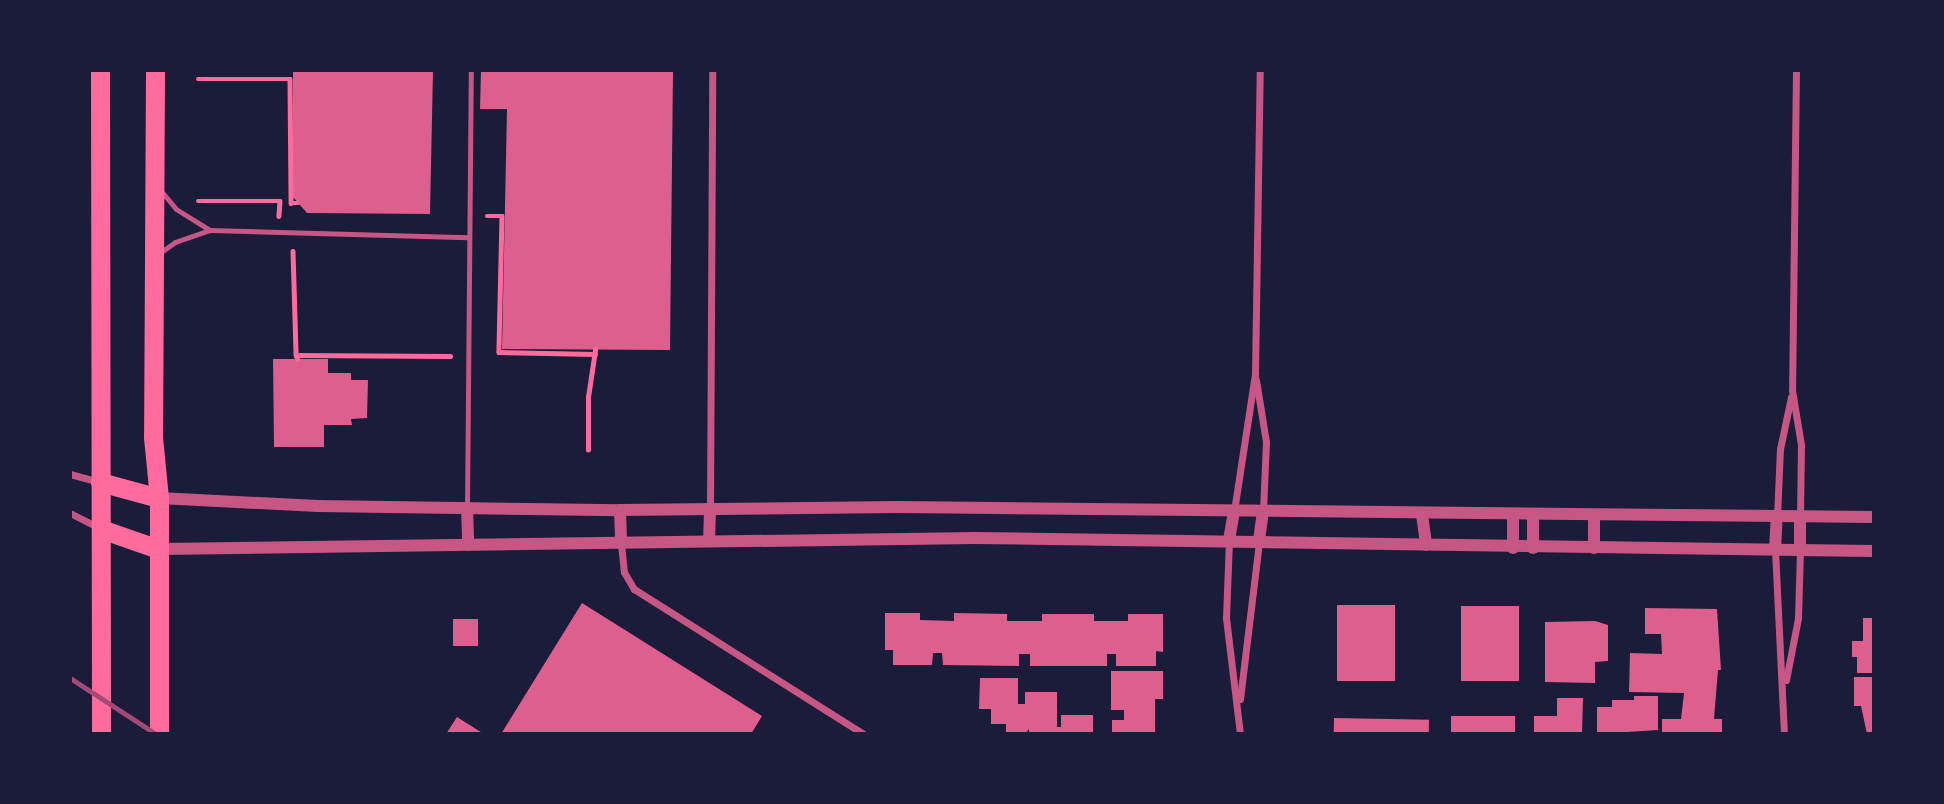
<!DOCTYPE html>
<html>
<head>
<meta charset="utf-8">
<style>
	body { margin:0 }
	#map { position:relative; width:1944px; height:804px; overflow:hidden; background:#1b1b3a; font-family:Raleway,sans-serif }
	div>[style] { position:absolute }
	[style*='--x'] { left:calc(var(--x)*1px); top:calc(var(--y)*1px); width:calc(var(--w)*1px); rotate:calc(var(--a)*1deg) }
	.building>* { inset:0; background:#dd5f8e; transform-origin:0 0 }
	.path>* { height:4.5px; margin:-2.25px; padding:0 2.25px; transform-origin:2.25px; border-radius:2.25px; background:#ff6b9d }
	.service>* { height:5px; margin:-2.5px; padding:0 2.5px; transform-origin:2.5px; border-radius:2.5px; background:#c65784 }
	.minor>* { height:7px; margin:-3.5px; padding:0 3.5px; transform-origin:3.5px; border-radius:3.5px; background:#c65784 }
	.tertiary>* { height:12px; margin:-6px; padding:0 6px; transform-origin:6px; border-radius:6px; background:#c65784 }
	.trunk>* { height:19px; margin:-9.5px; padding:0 9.5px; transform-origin:9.5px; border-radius:9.5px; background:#ff6b9d }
	.rail>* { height:5px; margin:-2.5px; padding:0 2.5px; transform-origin:2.5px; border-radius:2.5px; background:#a44b75 }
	span { translate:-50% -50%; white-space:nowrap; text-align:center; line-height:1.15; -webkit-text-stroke:7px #1b1b3a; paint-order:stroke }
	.frame { position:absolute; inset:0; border:72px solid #1b1b3a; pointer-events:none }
</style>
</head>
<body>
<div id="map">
	<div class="building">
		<i style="clip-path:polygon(293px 70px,433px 70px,430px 214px,307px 213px,293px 197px)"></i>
		<i style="clip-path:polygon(481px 70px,673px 70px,670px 350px,502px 349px,507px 109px,480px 109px)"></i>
		<i style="clip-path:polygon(273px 359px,328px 359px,328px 373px,351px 373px,351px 380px,368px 380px,367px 418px,351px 419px,352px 425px,324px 425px,324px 447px,274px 447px)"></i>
		<i style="clip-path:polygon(582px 603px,762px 716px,751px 734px,501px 734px)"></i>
		<i style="left:1337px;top:605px;width:58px;height:76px"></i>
		<i style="left:1461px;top:606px;width:58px;height:75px"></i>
		<i style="clip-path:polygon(1645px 608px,1717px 609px,1721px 670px,1718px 670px,1714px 719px,1722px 719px,1722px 734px,1662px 734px,1662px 719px,1681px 719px,1684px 693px,1629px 692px,1630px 653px,1662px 654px,1661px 634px,1645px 634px)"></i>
		<i style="clip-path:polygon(885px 613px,920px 613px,920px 620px,954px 621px,954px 613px,1007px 614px,1007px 621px,1042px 621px,1042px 614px,1094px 614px,1094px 621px,1128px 621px,1128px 614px,1163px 614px,1163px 652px,1156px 651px,1156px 666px,1116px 666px,1116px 654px,1107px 654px,1107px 666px,1030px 666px,1030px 654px,1019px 654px,1019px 666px,943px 665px,942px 653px,933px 653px,932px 665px,893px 665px,893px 650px,885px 650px)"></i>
		<i style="clip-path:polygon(1863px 618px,1874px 618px,1874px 673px,1857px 673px,1857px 657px,1852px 657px,1852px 641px,1863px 641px)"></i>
		<i style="left:478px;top:619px;width:27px;height:25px;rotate:90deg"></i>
		<i style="clip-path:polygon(1595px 621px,1608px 625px,1608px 661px,1595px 662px,1595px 683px,1545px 682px,1545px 622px)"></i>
		<i style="clip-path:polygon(1111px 671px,1163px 671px,1163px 699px,1155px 699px,1155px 734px,1112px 734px,1112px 720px,1124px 720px,1124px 710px,1111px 710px)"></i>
		<i style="clip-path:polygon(1854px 677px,1874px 677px,1874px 734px,1867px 734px,1861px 706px,1854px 706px)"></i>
		<i style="clip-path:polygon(980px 678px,1018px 678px,1018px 704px,1025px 704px,1025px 692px,1057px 692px,1057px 727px,1061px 727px,1061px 715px,1093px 715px,1093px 734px,1029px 734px,1029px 729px,1025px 734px,1006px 734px,1006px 724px,991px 724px,991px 709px,979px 709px)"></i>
		<i style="clip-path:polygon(1634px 696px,1658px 696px,1658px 730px,1597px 734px,1597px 707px,1612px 707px,1612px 700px,1634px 700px)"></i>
		<i style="clip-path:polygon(1557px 698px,1583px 698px,1582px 734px,1534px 734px,1534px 716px,1557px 716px)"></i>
		<i style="left:1451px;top:716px;width:64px;height:18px"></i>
		<i style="clip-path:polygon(457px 717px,484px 734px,446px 734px)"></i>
		<i style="left:1334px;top:718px;width:95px;height:16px;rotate:1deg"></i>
	</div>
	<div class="path">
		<i style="--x:198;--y:79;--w:92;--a:0"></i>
		<i style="--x:290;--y:79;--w:124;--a:89.5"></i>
		<i style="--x:291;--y:203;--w:7;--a:0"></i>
		<i style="--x:198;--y:201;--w:82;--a:0"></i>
		<i style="--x:280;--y:201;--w:15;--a:94"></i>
		<i style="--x:487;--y:216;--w:15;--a:0"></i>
		<i style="--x:502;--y:216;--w:136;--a:91.3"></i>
		<i style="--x:499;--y:352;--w:96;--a:1.2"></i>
		<i style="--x:293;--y:251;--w:104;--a:88.3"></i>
		<i style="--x:297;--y:359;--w:4;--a:-104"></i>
		<i style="--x:296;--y:355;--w:154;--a:0.4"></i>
		<i style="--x:588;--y:450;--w:53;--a:-90"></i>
		<i style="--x:588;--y:397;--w:48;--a:-81.5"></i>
	</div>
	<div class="service">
		<i style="--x:161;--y:191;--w:23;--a:50"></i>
		<i style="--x:176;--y:209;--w:40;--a:32"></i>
		<i style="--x:158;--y:254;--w:21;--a:-35"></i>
		<i style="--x:175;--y:242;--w:37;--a:-19"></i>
		<i style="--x:210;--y:230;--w:258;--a:1.6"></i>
		<i style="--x:467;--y:508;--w:438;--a:-89.5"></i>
	</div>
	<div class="minor">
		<i style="--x:1796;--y:70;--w:320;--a:90.7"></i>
		<i style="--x:1792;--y:390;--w:56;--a:80.7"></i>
		<i style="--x:1801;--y:445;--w:72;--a:90.8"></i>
		<i style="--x:1256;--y:380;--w:63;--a:80.8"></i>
		<i style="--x:1266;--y:442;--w:69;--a:92.5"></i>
		<i style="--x:70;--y:474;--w:31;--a:15"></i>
		<i style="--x:710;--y:509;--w:439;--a:-89.7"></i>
		<i style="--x:1234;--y:511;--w:140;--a:-81.3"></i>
		<i style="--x:1255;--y:373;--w:303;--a:-89.1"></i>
		<i style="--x:70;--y:513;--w:30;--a:27"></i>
		<i style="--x:1777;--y:517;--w:68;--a:-87.5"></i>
		<i style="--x:1780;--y:449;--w:53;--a:-78.1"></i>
		<i style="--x:1229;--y:540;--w:78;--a:92.2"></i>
		<i style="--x:1226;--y:618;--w:117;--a:83.1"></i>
		<i style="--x:621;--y:544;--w:28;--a:84"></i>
		<i style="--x:624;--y:572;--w:20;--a:60"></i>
		<i style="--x:634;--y:589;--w:271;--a:32.3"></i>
		<i style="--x:1775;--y:550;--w:184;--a:87.2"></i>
		<i style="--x:1786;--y:680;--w:63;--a:-79"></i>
		<i style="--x:1798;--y:618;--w:67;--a:-88.3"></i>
		<i style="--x:1240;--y:699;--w:159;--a:-83.1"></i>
	</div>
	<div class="tertiary">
		<i style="--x:159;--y:498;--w:159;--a:2.9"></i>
		<i style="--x:318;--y:506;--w:302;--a:0.8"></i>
		<i style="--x:620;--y:510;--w:279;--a:-0.6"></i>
		<i style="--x:899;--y:507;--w:975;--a:0.59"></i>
		<i style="--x:467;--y:508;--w:37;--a:88"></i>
		<i style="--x:620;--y:510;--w:34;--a:88"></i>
		<i style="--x:1422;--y:515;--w:30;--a:82"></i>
		<i style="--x:1533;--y:516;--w:32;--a:90"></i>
		<i style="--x:1229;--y:540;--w:28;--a:-80"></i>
		<i style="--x:1259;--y:540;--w:28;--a:-82"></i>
		<i style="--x:709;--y:541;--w:32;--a:-88"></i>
		<i style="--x:1513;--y:548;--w:32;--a:-90"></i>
		<i style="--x:1594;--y:548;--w:32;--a:-90"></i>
		<i style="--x:158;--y:549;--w:817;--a:-0.77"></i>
		<i style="--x:975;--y:538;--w:899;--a:0.83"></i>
		<i style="--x:1775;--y:550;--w:33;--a:-87"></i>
		<i style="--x:1800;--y:551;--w:34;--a:-90"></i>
	</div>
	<div class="trunk">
		<i style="--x:100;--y:70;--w:664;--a:89.91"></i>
		<i style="--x:155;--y:70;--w:367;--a:90.3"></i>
		<i style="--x:153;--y:437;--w:61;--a:84.4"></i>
		<i style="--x:159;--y:498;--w:236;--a:90"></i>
		<i style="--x:100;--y:482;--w:61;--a:15.2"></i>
		<i style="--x:101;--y:529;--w:60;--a:19.3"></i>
	</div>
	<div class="rail">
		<i style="--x:70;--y:678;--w:103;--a:33.1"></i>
	</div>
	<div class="frame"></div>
</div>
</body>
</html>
